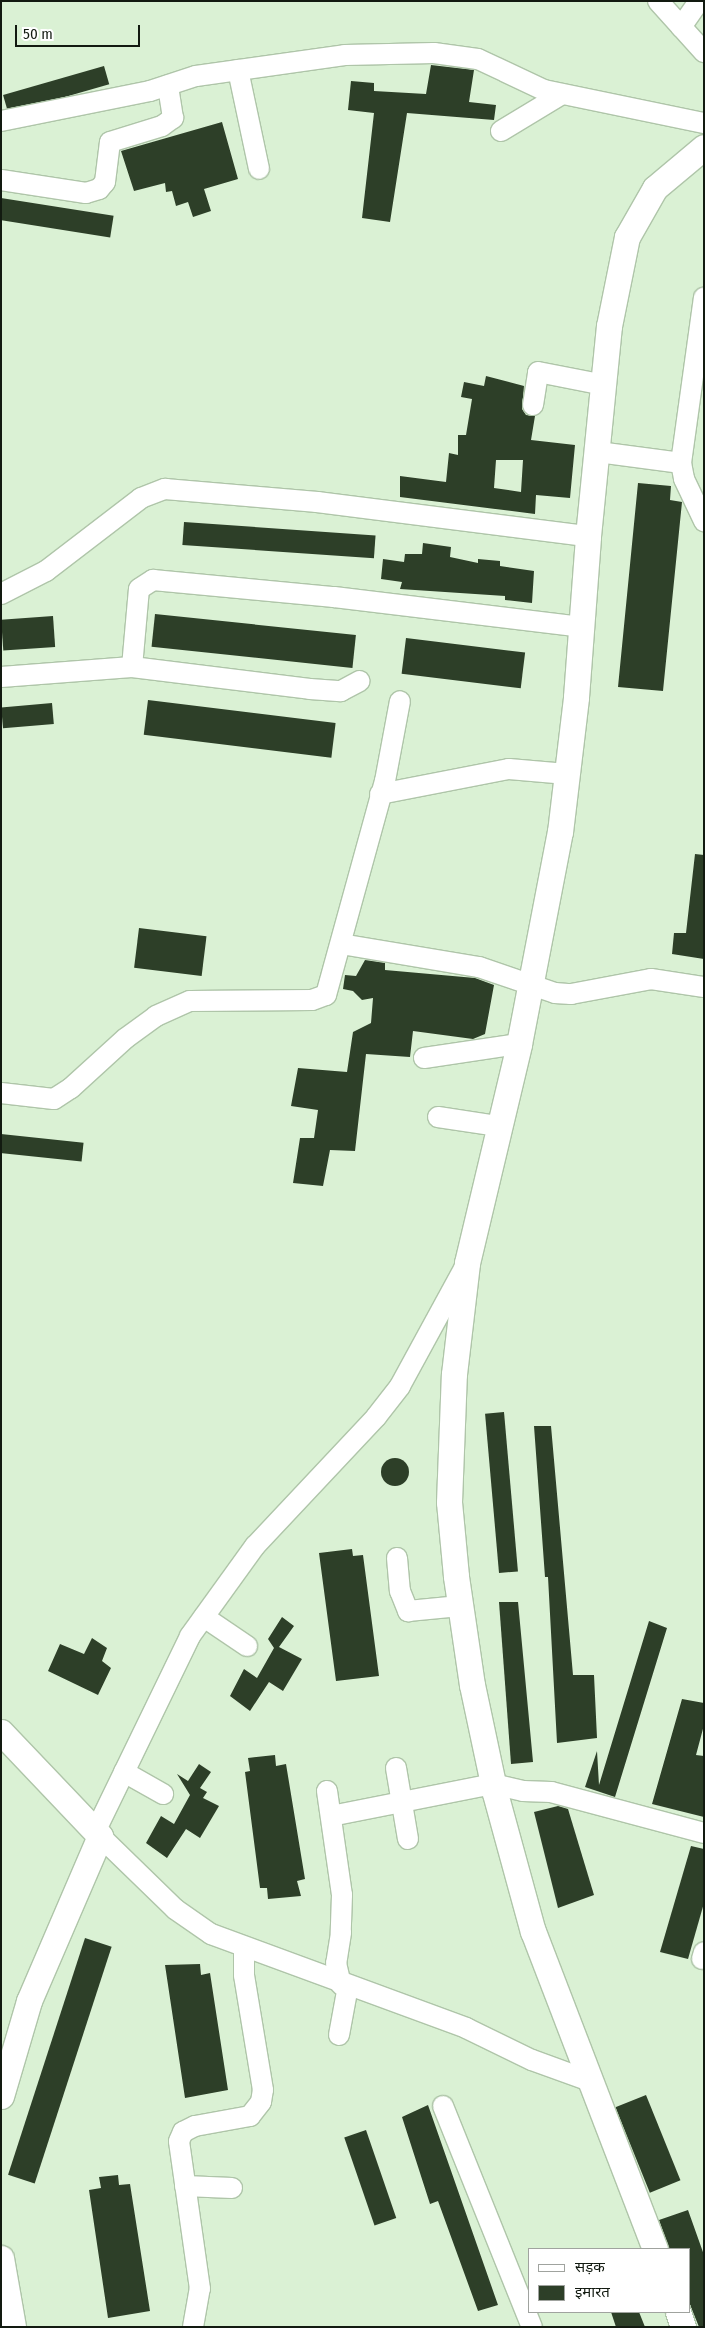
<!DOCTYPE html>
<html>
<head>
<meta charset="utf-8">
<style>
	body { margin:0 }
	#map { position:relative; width:705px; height:2328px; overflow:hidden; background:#daf1d4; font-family:"Fira Sans Condensed","Noto Sans Devanagari",sans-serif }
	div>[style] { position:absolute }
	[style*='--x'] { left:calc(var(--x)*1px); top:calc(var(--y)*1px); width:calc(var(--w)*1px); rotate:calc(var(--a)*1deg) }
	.building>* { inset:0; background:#2d3f28; transform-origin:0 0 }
	.round { border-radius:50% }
	.roads { filter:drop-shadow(1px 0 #afc5a9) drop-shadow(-1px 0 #afc5a9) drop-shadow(0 1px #afc5a9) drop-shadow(0 -1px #afc5a9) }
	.minor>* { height:20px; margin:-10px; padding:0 10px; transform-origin:10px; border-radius:10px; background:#fff }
	.tertiary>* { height:25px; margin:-12.5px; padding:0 12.5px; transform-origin:12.5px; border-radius:12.5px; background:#fff }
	span { translate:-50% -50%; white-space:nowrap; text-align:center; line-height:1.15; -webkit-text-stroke:5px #fff; paint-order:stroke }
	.frame { position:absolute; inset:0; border:2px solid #121a10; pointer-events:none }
	.legend { position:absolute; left:528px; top:2248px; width:162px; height:65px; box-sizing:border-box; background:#fff; border:1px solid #a0a39f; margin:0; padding:6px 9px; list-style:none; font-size:15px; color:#121a10 }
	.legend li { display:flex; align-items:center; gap:10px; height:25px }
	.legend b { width:25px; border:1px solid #a0a39f }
	.scale { position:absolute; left:15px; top:25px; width:125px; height:22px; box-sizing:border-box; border:2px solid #121a10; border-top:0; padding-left:6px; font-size:15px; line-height:18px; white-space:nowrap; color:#121a10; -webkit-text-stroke:4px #fff; paint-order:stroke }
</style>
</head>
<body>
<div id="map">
	<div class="building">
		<i style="clip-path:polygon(431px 65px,474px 70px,469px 102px,496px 105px,494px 120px,407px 113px,390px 222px,362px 218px,374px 113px,348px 110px,351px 81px,374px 83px,374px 91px,426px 94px)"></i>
		<i style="left:104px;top:66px;width:19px;height:105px;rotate:74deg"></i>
		<i style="clip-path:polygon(222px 122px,238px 179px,204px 189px,211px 211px,193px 217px,188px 202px,176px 206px,172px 191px,166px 192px,165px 183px,134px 191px,121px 151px)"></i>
		<i style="left:1px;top:198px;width:114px;height:22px;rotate:9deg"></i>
		<i style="clip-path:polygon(evenodd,486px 376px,524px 386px,522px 409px,526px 415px,535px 416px,531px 440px,575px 445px,570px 498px,536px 495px,535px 514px,400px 497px,400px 476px,446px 482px,449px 453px,458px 455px,458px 435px,466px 435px,472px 399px,461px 397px,464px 382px,484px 386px,486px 376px,496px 460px,523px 460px,521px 492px,494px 488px,496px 460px)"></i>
		<i style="clip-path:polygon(638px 483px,671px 486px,670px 500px,682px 502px,663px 691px,618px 687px)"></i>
		<i style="left:184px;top:522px;width:192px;height:23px;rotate:4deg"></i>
		<i style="clip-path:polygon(423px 543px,451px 547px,450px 557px,478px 563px,478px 559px,500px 561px,500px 566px,534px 571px,532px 603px,505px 600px,505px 596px,400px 589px,402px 582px,381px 579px,383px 559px,404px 562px,405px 554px,422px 554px)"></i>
		<i style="left:155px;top:614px;width:202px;height:33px;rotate:6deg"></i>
		<i style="left:53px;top:616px;width:31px;height:52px;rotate:86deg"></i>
		<i style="left:406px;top:638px;width:120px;height:36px;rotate:7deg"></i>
		<i style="left:148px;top:700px;width:189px;height:35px;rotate:7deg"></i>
		<i style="left:52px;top:703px;width:21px;height:51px;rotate:85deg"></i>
		<i style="clip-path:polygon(695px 854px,704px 855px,704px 959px,672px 954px,674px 933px,686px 933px)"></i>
		<i style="left:139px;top:928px;width:68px;height:40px;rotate:7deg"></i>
		<i style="clip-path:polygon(365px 960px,385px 963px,385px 970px,475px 978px,494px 985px,485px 1034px,473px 1039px,413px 1031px,410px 1057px,366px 1054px,355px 1151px,330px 1150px,323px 1186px,293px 1183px,300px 1138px,314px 1138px,318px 1110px,291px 1106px,298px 1068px,347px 1072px,353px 1032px,371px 1023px,373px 998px,362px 1000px,353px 991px,343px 989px,345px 975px,356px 976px)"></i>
		<i style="left:1px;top:1134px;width:83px;height:19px;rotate:6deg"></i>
		<i style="left:504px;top:1412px;width:160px;height:19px;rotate:85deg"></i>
		<i style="clip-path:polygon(534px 1426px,551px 1426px,573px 1675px,594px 1675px,597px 1738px,557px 1743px,548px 1577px,545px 1577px)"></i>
		<i class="round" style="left:381px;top:1458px;width:28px;height:28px"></i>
		<i style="clip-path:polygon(352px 1549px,353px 1556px,363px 1555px,379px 1676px,336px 1681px,319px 1553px)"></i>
		<i style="clip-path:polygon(499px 1602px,518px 1602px,533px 1762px,511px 1764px)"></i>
		<i style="clip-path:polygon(282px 1617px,294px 1626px,279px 1647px,302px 1659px,283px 1691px,269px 1682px,250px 1711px,230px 1696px,244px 1669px,257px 1678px,274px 1648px,268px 1639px)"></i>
		<i style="clip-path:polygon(649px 1621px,667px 1628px,615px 1797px,585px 1787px,597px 1751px,599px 1785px)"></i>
		<i style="clip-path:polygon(92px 1638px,107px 1648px,102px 1661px,111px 1668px,98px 1695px,48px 1671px,60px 1644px,84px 1654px)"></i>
		<i style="clip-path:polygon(682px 1699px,704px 1703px,704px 1725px,696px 1755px,704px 1756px,704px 1817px,652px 1804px)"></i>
		<i style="clip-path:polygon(275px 1755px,276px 1766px,286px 1764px,305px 1879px,297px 1881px,301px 1896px,268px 1899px,267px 1888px,260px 1888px,245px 1772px,250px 1771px,248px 1758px)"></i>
		<i style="clip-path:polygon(199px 1764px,211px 1772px,200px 1788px,207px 1792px,203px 1798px,219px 1806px,200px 1838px,186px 1829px,167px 1858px,146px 1843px,161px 1816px,174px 1824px,190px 1795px,177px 1774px,188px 1781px)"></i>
		<i style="clip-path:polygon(558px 1806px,568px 1809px,594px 1895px,558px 1908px,534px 1812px)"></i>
		<i style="clip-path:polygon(691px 1846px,704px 1849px,704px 1903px,688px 1959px,660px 1952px)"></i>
		<i style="left:85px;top:1938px;width:28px;height:249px;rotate:18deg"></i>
		<i style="clip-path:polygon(200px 1964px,201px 1975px,210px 1973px,228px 2090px,185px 2098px,165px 1965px)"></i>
		<i style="left:646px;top:2095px;width:92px;height:33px;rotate:68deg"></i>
		<i style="clip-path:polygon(428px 2105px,498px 2305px,478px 2311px,438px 2201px,430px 2204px,402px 2117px)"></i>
		<i style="left:366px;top:2130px;width:93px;height:23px;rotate:71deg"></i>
		<i style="clip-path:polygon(118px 2175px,119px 2185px,130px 2184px,150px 2311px,108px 2318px,89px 2190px,101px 2188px,99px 2177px)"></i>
		<i style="clip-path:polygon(688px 2210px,704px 2255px,704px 2327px,699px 2327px,689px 2302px,689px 2249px,669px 2249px,659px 2220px)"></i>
		<i style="clip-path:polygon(611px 2312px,639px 2312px,645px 2327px,616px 2327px)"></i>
	</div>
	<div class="roads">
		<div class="minor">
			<i style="--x:658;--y:1;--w:69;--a:48"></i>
			<i style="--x:681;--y:27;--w:32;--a:-55"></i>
			<i style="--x:238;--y:70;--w:101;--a:78"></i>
			<i style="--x:1;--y:121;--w:152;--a:-11.4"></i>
			<i style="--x:150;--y:91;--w:48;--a:-18.1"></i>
			<i style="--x:196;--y:76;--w:150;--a:-8"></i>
			<i style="--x:345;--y:55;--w:89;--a:-1.3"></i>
			<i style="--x:434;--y:53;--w:44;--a:7.8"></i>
			<i style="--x:478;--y:59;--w:73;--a:25.2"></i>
			<i style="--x:544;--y:90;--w:163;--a:11.7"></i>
			<i style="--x:501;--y:131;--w:71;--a:-31.2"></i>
			<i style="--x:1;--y:180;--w:86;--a:8.7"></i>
			<i style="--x:86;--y:193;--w:14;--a:-17"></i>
			<i style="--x:99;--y:189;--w:9;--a:-49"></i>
			<i style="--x:105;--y:182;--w:40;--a:-82.9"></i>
			<i style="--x:110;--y:142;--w:54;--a:-17.1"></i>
			<i style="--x:162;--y:126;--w:14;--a:-36"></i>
			<i style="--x:173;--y:118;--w:33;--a:-99"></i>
			<i style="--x:533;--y:405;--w:33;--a:-81"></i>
			<i style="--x:538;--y:372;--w:67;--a:11.1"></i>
			<i style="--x:598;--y:452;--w:84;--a:7.5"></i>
			<i style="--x:681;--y:463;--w:16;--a:79"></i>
			<i style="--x:684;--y:479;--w:47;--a:64.5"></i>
			<i style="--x:681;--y:463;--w:167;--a:-82.1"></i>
			<i style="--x:1;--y:594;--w:51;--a:-27.1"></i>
			<i style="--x:46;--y:571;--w:120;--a:-37.5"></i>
			<i style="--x:141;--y:498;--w:26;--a:-21"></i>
			<i style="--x:165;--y:489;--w:153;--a:4.9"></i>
			<i style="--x:317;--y:502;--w:273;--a:7.2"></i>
			<i style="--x:132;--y:667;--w:179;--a:7"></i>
			<i style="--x:310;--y:689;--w:31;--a:4"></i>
			<i style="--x:341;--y:691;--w:21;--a:-28"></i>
			<i style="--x:1;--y:677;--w:131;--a:-4.4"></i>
			<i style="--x:132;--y:667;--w:78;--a:-84.9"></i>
			<i style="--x:139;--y:589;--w:17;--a:-33"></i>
			<i style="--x:153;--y:580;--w:182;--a:5.4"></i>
			<i style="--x:334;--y:597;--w:249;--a:6.9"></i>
			<i style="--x:380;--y:794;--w:131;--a:-11"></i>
			<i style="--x:509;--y:769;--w:58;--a:4.9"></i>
			<i style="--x:341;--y:944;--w:140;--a:9.5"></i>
			<i style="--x:479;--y:967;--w:80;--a:18.9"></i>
			<i style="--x:555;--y:993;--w:16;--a:4"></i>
			<i style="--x:571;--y:994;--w:81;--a:-10.6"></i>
			<i style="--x:651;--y:979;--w:54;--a:8.6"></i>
			<i style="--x:424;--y:1058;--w:96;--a:-8.4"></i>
			<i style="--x:1;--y:1093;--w:53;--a:6.5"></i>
			<i style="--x:54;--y:1099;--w:20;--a:-33"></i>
			<i style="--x:71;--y:1088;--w:74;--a:-42.3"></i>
			<i style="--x:126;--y:1038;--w:37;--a:-36"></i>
			<i style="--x:156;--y:1016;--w:37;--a:-24"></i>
			<i style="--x:190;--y:1001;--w:122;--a:-0.5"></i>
			<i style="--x:312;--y:1000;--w:15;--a:-20"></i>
			<i style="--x:326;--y:995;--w:222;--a:-74.6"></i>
			<i style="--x:385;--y:781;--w:81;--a:-79.4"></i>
			<i style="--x:438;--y:1117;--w:61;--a:8.5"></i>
			<i style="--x:397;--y:1558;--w:33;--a:85"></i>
			<i style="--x:400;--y:1591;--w:22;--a:68"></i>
			<i style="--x:408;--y:1611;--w:52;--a:-5.5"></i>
			<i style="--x:204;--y:1617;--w:52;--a:34"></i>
			<i style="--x:396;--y:1768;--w:72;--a:80.4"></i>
			<i style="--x:124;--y:1772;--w:45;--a:29.4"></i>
			<i style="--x:327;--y:1791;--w:105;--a:81.8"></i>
			<i style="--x:342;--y:1895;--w:38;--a:92"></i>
			<i style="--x:341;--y:1933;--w:30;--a:99"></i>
			<i style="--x:336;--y:1963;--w:22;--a:77"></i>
			<i style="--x:331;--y:1816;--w:165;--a:-11.2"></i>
			<i style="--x:493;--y:1784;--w:31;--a:13"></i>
			<i style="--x:523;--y:1791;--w:28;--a:2"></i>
			<i style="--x:551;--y:1792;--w:158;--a:15"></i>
			<i style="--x:96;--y:1830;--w:216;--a:-64.1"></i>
			<i style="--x:190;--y:1636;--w:111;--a:-54.2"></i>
			<i style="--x:255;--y:1546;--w:177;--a:-46.8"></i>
			<i style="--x:376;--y:1417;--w:39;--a:-52"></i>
			<i style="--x:400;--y:1386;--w:136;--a:-61.4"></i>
			<i style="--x:100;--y:1836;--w:105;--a:44.2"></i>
			<i style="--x:175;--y:1909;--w:44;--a:34.8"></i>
			<i style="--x:211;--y:1934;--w:272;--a:20.2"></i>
			<i style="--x:466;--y:2028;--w:73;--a:25.9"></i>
			<i style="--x:532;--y:2060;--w:59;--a:20"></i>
			<i style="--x:702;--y:1959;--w:7;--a:-74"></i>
			<i style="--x:339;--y:2035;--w:50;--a:-79.6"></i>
			<i style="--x:443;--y:2106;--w:238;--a:68.1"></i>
			<i style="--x:185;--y:2186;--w:47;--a:2.4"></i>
			<i style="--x:193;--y:2327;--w:39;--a:-80"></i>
			<i style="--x:200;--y:2289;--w:149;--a:-98.1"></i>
			<i style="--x:179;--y:2141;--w:10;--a:-66"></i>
			<i style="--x:183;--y:2132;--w:13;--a:-27"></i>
			<i style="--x:195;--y:2126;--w:56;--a:-10.3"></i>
			<i style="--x:250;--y:2116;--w:18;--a:-52"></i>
			<i style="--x:261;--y:2102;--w:12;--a:-81"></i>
			<i style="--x:263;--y:2090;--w:117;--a:-99.4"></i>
			<i style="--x:244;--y:1975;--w:27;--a:-90"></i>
		</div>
		<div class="tertiary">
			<i style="--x:1;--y:1732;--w:144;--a:46.4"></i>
			<i style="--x:100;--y:1836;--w:180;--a:113.3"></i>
			<i style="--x:29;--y:2001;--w:99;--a:106.4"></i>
			<i style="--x:655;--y:2249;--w:340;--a:-111"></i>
			<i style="--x:533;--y:1932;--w:144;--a:-105.3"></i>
			<i style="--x:495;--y:1793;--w:110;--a:-102"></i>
			<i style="--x:472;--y:1685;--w:110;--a:-98.4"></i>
			<i style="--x:456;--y:1576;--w:74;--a:-95.4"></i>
			<i style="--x:449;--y:1502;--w:128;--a:-87.8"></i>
			<i style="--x:454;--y:1374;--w:112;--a:-83.3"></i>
			<i style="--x:467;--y:1263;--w:225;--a:-76.6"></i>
			<i style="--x:519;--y:1044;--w:216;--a:-79.1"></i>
			<i style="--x:560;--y:832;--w:136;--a:-83.2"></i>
			<i style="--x:576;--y:697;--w:161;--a:-85.7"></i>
			<i style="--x:588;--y:536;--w:211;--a:-84.3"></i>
			<i style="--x:609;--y:326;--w:91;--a:-78.6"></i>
			<i style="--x:627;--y:237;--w:56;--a:-60.3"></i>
			<i style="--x:655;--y:188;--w:64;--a:-39.9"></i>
			<i style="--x:1;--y:2258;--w:70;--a:80.1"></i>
			<i style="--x:678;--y:2312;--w:16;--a:72"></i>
		</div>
	</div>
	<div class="frame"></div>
	<ul class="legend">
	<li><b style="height:6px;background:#fff"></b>सड़क</li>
	<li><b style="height:14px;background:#2d3f28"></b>इमारत</li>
	</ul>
	<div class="scale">50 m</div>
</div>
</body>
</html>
